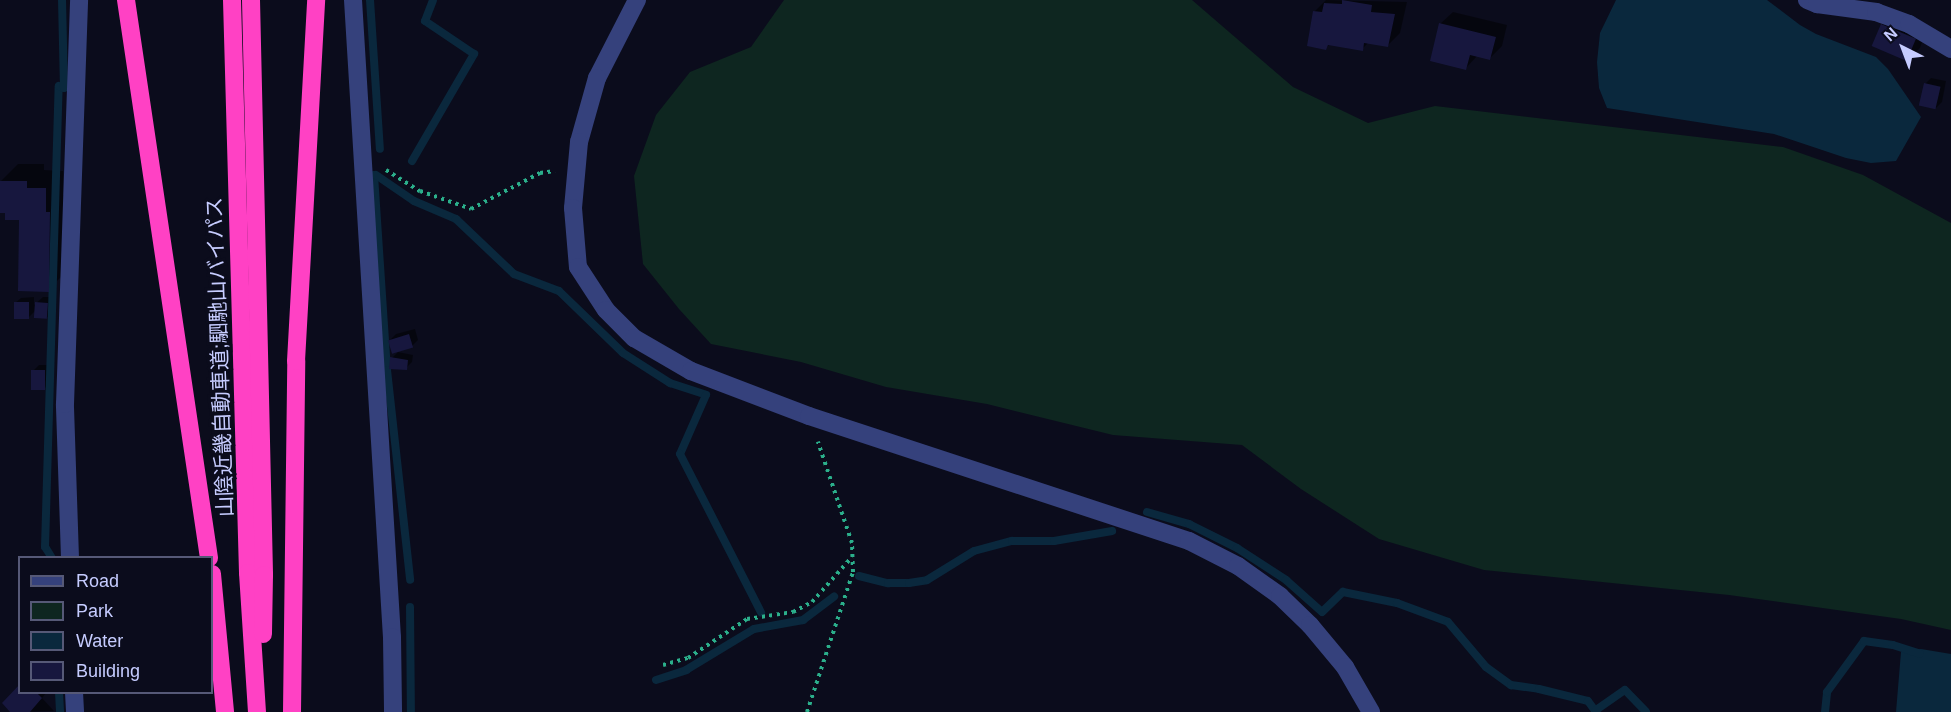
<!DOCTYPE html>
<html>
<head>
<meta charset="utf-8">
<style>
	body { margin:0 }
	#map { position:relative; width:1951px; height:712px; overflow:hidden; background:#0b0c1c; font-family:Helvetica,"Noto Sans JP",sans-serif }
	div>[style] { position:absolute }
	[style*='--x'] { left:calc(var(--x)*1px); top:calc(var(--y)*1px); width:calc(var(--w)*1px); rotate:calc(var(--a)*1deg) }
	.green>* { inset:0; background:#0e2620 }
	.water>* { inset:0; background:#0a283d }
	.shadow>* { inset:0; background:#0007 }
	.stream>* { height:8px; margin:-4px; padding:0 4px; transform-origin:4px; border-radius:4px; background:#0a283d }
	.building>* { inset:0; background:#17173e; transform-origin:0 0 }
	.path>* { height:4px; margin-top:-2px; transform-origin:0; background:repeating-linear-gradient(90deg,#2baf8b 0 3px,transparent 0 7.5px) }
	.minor>* { height:18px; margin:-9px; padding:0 9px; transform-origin:9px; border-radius:9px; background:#35417c }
	.highway>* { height:18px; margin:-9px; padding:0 9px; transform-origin:9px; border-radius:9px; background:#ff41c4 }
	span { translate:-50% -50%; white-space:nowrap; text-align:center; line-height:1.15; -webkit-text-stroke:6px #0b0c1c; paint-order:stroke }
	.street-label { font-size:21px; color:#c6ccff }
	.legend { position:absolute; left:18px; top:556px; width:195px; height:138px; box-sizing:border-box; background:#0b0c1c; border:2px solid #565977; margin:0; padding:8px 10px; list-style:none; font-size:18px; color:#c6ccff }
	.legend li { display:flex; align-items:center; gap:12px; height:30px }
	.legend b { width:30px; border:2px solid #565977 }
	.north { position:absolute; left:1873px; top:18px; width:60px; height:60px; -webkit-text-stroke:4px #0b0c1c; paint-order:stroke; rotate:318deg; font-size:16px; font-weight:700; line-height:24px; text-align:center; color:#c6ccff }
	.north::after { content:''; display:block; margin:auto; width:21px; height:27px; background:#c6ccff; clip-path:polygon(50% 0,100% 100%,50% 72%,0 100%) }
</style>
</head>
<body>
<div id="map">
	<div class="green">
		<i style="clip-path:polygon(784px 0,1192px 0,1293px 87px,1368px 123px,1435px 106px,1783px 147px,1863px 175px,1951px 223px,1951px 630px,1901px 619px,1729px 595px,1484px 570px,1379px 539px,1301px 489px,1242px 445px,1113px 435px,987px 404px,886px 387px,801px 362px,711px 344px,679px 309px,643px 264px,634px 176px,656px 115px,690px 72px,751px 47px)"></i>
	</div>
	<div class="water">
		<i style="clip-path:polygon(1616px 0,1767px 0,1800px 25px,1816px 34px,1876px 57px,1888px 69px,1921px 117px,1896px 161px,1871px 163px,1846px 158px,1774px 134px,1607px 108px,1599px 88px,1597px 62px,1600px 33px)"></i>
		<i style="clip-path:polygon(1921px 649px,1951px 654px,1951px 712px,1896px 712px,1901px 652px)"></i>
	</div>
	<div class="shadow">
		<i style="clip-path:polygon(1326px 0,1407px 2px,1400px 33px,1388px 45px,1369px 42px,1362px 49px,1330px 44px,1326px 48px,1314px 12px)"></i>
		<i style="clip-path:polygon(1453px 12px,1507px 25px,1502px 46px,1490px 58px,1478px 55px,1466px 68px,1440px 24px)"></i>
		<i style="clip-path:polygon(1894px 12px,1927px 27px,1920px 48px,1907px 60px,1874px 45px,1882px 24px)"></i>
		<i style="clip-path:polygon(1931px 78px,1946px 81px,1942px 102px,1936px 108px,1925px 84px)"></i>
		<i style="clip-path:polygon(18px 164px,44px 164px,44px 170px,63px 171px,63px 195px,67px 195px,66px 272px,48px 290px,20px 218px,0 182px)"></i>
		<i style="clip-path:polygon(34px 297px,34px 305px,43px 297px,53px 297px,52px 312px,46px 318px,36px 310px,28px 318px,15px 303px,21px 298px)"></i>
		<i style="clip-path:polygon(415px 329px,418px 340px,412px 346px,390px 340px,396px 334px)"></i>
		<i style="clip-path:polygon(398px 352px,413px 355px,412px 362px,406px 368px,392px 358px)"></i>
		<i style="clip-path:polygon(39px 365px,50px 365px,50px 383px,44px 389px,33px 371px)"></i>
		<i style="clip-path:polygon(20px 692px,47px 692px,42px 698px,54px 711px,12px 712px)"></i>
	</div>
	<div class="stream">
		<i style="--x:370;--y:0;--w:149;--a:86.2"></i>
		<i style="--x:412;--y:161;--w:124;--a:-59.9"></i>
		<i style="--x:474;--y:54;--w:59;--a:-146"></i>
		<i style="--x:425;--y:21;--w:22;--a:-69"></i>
		<i style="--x:374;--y:175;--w:195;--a:86.2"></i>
		<i style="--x:387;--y:370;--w:211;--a:83.7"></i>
		<i style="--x:376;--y:175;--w:46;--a:34.4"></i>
		<i style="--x:414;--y:201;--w:46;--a:23.2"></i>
		<i style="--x:456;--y:219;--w:80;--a:43.5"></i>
		<i style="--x:514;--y:274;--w:48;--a:20.7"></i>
		<i style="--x:559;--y:291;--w:89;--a:44.1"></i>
		<i style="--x:623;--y:353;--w:56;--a:32.6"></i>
		<i style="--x:670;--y:383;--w:38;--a:18"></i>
		<i style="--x:706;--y:395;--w:64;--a:113.8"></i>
		<i style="--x:680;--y:454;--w:178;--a:62.9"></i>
		<i style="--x:1147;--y:512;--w:44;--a:15.9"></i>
		<i style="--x:1189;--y:524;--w:54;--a:26.6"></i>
		<i style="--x:1237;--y:548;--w:59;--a:33.1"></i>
		<i style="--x:1286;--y:580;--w:48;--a:41.6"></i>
		<i style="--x:1322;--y:612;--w:29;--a:-44"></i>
		<i style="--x:1343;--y:592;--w:55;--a:11.5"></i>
		<i style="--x:1397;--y:603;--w:54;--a:20.4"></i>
		<i style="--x:1448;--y:622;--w:59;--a:49.8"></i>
		<i style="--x:1486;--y:667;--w:31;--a:36"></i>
		<i style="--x:1511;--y:685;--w:28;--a:8"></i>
		<i style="--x:1539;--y:689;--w:50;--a:13.8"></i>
		<i style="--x:1588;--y:701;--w:14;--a:54"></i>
		<i style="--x:52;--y:558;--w:13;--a:-122"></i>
		<i style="--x:45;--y:547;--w:461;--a:-88.3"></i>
		<i style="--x:59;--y:86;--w:5;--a:22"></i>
		<i style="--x:64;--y:88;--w:88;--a:-91.3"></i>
		<i style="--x:859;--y:576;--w:30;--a:14"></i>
		<i style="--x:888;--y:583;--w:21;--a:0"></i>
		<i style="--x:909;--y:583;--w:18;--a:-9"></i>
		<i style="--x:927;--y:580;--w:55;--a:-31.7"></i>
		<i style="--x:974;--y:551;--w:39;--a:-15"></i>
		<i style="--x:1012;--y:541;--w:42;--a:0"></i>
		<i style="--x:1054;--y:541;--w:59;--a:-9.8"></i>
		<i style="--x:410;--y:607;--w:105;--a:89.5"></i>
		<i style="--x:656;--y:680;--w:32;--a:-18"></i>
		<i style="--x:686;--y:670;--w:79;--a:-31.1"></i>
		<i style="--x:754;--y:629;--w:50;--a:-10.4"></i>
		<i style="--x:803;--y:620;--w:39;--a:-37"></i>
		<i style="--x:59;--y:692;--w:20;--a:87"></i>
		<i style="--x:1596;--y:710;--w:35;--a:-35"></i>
		<i style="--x:1625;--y:690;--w:30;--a:46"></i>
		<i style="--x:1825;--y:712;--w:20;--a:-84"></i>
		<i style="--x:1827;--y:692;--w:63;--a:-54"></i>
		<i style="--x:1864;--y:641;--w:29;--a:8"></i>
		<i style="--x:1893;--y:645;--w:28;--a:18"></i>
	</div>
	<div class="building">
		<i style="clip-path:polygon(1342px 0,1372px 5px,1371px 12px,1395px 14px,1388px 47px,1364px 43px,1363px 51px,1328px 45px,1326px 50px,1307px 46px,1313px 11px,1322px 12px,1324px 3px,1342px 4px)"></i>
		<i style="clip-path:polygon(1439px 23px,1496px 37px,1490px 60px,1470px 55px,1466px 70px,1430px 61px)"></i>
		<i style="left:1881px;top:24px;width:38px;height:24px;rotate:23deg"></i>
		<i style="left:1924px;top:83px;width:17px;height:23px;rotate:13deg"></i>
		<i style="clip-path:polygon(0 181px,27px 181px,27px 188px,46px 188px,46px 212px,50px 212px,49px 292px,18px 291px,19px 220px,5px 220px,5px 213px,0 213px)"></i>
		<i style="left:29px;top:302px;width:17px;height:15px;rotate:90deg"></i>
		<i style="left:35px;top:302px;width:13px;height:16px;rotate:4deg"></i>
		<i style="left:409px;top:334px;width:14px;height:22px;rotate:73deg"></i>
		<i style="clip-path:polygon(390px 357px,408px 360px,407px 370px,389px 369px)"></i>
		<i style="left:31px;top:370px;width:14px;height:20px"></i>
		<i style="clip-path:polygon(20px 684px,20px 692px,36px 692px,42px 698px,30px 712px,10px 712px,2px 703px)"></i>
	</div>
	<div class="path">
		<i style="--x:386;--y:170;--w:40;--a:32"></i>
		<i style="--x:420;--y:191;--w:54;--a:19.4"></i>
		<i style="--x:471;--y:209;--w:78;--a:-27.6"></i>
		<i style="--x:540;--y:173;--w:15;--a:-8"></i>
		<i style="--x:663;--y:665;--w:26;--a:-16"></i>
		<i style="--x:688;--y:658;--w:71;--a:-33.5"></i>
		<i style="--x:747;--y:619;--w:47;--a:-8.7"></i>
		<i style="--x:793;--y:612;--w:21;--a:-28"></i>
		<i style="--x:812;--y:602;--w:60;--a:-48.4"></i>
		<i style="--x:807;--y:712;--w:147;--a:-71.8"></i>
		<i style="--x:853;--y:572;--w:29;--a:-92"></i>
		<i style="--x:852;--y:543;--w:107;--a:-108.6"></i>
	</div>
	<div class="minor">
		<i style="--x:353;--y:0;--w:638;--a:86.5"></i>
		<i style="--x:392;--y:637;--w:75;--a:89.2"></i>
		<i style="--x:637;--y:0;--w:88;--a:117.1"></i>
		<i style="--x:597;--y:78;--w:66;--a:105.7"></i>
		<i style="--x:579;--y:142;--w:66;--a:95.2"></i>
		<i style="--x:573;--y:208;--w:59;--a:85.2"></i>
		<i style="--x:578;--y:267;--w:51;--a:56.9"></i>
		<i style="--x:606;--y:310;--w:40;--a:45"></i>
		<i style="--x:634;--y:338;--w:66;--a:30.1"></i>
		<i style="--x:691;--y:371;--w:126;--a:20.9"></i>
		<i style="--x:809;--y:416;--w:400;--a:18.2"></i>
		<i style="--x:1189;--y:541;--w:55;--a:27"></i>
		<i style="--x:1238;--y:566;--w:52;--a:35.5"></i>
		<i style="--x:1280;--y:596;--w:42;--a:44"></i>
		<i style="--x:1310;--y:625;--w:55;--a:50.2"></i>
		<i style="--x:1345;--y:667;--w:52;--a:60"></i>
		<i style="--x:1807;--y:0;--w:11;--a:22"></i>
		<i style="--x:1817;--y:4;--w:60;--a:7.7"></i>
		<i style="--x:1876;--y:12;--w:35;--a:20"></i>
		<i style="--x:1909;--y:24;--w:49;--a:30.8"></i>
		<i style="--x:70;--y:558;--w:154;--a:-91.9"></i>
		<i style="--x:65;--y:404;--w:404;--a:-88"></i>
		<i style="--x:74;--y:692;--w:20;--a:87"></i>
	</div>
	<div class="highway">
		<i style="--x:126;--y:0;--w:564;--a:81.54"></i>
		<i style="--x:232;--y:0;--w:573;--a:88.4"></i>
		<i style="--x:248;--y:573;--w:139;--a:86.3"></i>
		<i style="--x:251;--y:0;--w:575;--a:88.7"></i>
		<i style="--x:264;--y:575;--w:59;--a:91"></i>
		<i style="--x:212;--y:574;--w:139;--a:84.6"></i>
		<i style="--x:292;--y:712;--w:351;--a:-89.3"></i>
		<i style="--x:296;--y:361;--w:362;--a:-86.8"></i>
	</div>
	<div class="street-label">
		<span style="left:220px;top:357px;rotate:-92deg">山陰近畿自動車道;駟馳山バイパス</span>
	</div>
	<ul class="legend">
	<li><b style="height:8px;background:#35417c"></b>Road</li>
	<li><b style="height:16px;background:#0e2620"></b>Park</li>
	<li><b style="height:16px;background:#0a283d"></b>Water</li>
	<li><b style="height:16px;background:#17173e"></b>Building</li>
	</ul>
	<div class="north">N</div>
</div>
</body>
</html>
